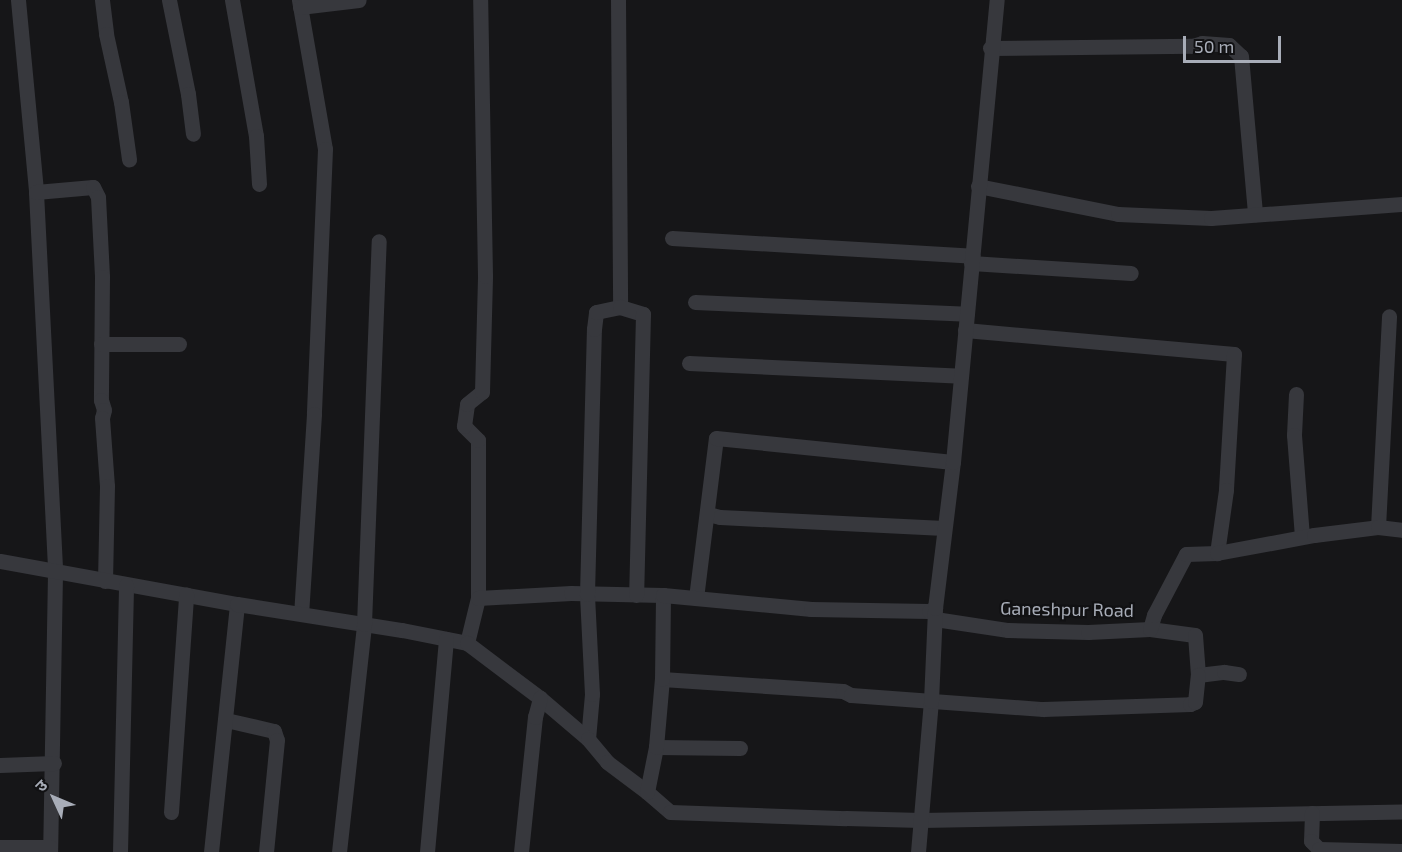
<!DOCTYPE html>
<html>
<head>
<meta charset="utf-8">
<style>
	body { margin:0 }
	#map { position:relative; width:1402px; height:852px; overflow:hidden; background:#161618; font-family:"Exo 2","Noto Sans Devanagari",sans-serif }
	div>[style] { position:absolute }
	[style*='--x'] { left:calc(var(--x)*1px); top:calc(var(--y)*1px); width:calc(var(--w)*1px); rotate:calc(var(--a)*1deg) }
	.street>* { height:15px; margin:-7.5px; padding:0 7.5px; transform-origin:7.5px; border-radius:7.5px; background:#37383d }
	span { translate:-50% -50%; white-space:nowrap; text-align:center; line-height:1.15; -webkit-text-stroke:4.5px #111113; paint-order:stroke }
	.street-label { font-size:18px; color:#a8adb8 }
	.north { position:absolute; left:24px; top:768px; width:60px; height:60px; -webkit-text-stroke:4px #111113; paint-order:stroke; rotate:314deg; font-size:16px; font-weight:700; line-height:24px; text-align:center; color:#a8adb8 }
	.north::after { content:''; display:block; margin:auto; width:21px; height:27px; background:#a8adb8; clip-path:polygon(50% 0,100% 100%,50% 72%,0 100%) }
	.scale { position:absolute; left:1183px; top:36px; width:98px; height:27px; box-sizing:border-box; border:3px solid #a8adb8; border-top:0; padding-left:8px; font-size:18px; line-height:21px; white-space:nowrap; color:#a8adb8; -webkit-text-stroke:4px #111113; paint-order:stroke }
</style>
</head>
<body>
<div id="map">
	<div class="street">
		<i style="--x:18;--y:0;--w:193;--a:84.6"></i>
		<i style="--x:36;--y:192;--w:381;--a:87.1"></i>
		<i style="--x:55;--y:573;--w:279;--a:91"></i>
		<i style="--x:102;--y:0;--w:34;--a:83"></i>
		<i style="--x:106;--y:34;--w:70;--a:77.6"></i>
		<i style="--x:121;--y:102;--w:58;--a:82"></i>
		<i style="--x:169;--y:0;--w:96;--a:78.6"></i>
		<i style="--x:188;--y:94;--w:40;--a:82.9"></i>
		<i style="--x:232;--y:0;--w:138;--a:80"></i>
		<i style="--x:256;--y:136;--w:48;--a:86.4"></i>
		<i style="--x:299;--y:0;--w:151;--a:80.1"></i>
		<i style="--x:325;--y:149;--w:265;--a:92.4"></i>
		<i style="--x:314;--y:414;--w:200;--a:93.7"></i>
		<i style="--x:618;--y:0;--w:307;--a:89.6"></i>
		<i style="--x:300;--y:7;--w:59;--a:-6.8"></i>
		<i style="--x:990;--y:48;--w:203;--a:-0.6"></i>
		<i style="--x:1193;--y:46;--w:9;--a:-18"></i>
		<i style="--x:1202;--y:43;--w:27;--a:4"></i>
		<i style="--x:1229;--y:45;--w:16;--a:43"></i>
		<i style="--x:1241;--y:56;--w:159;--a:84.9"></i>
		<i style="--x:978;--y:186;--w:143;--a:11.3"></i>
		<i style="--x:1118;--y:214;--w:93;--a:2.5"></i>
		<i style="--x:1211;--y:218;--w:192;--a:-4.2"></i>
		<i style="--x:36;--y:192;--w:57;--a:-5"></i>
		<i style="--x:93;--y:187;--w:11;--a:63"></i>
		<i style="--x:98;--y:197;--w:80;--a:87.1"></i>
		<i style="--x:102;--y:277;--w:123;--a:90.5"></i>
		<i style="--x:101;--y:400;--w:10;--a:73"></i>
		<i style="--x:104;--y:410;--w:8;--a:104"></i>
		<i style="--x:102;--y:418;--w:68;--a:85.8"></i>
		<i style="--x:107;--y:486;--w:95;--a:91.2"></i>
		<i style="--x:672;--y:238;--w:301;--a:3.4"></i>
		<i style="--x:971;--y:263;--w:160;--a:3.6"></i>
		<i style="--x:695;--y:302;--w:272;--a:2.5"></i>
		<i style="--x:965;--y:330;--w:270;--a:5.1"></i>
		<i style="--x:1234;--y:354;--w:136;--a:93.4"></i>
		<i style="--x:1226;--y:490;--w:64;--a:98.1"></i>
		<i style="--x:101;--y:344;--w:78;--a:0"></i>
		<i style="--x:689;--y:363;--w:272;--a:2.7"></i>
		<i style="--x:1296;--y:394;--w:41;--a:92.8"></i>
		<i style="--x:1294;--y:435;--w:102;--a:85.5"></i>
		<i style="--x:708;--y:514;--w:12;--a:14"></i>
		<i style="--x:720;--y:517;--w:224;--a:2.8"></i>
		<i style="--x:1378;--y:527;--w:211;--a:-87"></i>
		<i style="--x:0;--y:561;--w:241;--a:10.3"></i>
		<i style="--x:478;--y:598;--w:158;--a:-90"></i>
		<i style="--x:478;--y:440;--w:20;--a:-135"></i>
		<i style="--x:464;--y:426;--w:22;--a:-82"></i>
		<i style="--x:467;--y:404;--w:19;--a:-39"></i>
		<i style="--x:482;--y:392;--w:116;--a:-88.5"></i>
		<i style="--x:485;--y:276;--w:276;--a:-91"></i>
		<i style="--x:696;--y:598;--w:161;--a:-82.9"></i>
		<i style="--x:716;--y:438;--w:238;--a:5.8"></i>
		<i style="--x:935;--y:619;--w:74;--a:8.6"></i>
		<i style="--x:1008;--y:630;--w:80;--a:1.4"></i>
		<i style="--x:1088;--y:632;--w:62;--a:-2.8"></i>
		<i style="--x:1150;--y:629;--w:45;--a:7.6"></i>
		<i style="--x:1195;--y:635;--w:40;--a:85.7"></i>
		<i style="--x:1198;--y:675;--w:26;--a:-7"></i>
		<i style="--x:1224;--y:672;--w:15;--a:8"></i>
		<i style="--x:1150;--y:629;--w:15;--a:-74"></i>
		<i style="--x:1154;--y:615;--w:69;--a:-62.3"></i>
		<i style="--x:1186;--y:554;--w:31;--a:-2"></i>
		<i style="--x:1217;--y:553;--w:99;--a:-10.5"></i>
		<i style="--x:1314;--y:535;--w:64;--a:-7.1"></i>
		<i style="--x:1378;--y:527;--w:24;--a:7"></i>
		<i style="--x:467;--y:643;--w:46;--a:-76.3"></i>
		<i style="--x:478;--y:598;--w:93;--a:-3.1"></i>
		<i style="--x:571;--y:593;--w:92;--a:1.2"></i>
		<i style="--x:662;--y:679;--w:181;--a:3.8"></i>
		<i style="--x:843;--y:691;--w:9;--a:27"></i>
		<i style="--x:851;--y:695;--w:193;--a:4.2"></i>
		<i style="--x:1043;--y:709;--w:147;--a:-1.9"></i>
		<i style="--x:1190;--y:704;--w:5;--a:-22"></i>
		<i style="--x:1195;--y:702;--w:27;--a:-84"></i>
		<i style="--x:226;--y:720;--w:49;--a:12.9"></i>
		<i style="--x:274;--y:731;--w:9;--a:72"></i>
		<i style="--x:277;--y:740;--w:113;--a:95.6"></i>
		<i style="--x:588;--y:739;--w:45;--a:-84.9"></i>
		<i style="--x:592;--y:694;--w:100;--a:-92.9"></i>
		<i style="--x:587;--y:594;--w:265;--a:-88.5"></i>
		<i style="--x:594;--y:329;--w:17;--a:-83"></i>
		<i style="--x:596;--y:312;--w:25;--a:-12"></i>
		<i style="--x:620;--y:307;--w:24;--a:17"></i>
		<i style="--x:643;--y:314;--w:281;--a:91.4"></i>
		<i style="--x:656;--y:747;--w:84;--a:0.7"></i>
		<i style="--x:0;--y:765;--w:54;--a:-2.1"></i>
		<i style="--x:647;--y:792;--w:30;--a:41"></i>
		<i style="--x:670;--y:812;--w:176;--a:2"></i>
		<i style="--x:846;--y:818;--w:75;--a:1.5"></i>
		<i style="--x:921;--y:820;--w:481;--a:-1"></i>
		<i style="--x:171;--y:812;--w:218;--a:-86"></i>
		<i style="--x:1312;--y:813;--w:28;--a:92"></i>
		<i style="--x:1311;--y:841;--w:11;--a:45"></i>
		<i style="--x:1319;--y:849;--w:83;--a:1.4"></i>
		<i style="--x:0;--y:847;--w:50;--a:0"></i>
		<i style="--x:120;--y:852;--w:267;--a:-88.7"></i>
		<i style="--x:211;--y:852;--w:249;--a:-84"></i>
		<i style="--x:237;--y:604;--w:167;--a:9"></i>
		<i style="--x:402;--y:630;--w:66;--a:11.3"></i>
		<i style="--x:467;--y:643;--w:91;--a:37"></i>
		<i style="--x:540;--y:698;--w:63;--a:40.5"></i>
		<i style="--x:588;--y:739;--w:30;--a:50"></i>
		<i style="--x:607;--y:762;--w:50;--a:36.9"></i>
		<i style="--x:647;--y:792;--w:46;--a:-78.7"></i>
		<i style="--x:656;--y:747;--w:68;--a:-85"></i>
		<i style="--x:662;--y:679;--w:84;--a:-89.3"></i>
		<i style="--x:663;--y:595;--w:149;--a:5.4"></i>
		<i style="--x:811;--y:609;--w:118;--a:1"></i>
		<i style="--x:929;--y:611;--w:7;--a:-27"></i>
		<i style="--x:339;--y:852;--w:229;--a:-83.7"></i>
		<i style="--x:364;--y:624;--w:383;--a:-87.8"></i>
		<i style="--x:427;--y:852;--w:214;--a:-84.9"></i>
		<i style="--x:521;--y:852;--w:136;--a:-84.1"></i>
		<i style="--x:535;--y:717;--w:20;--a:-75"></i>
		<i style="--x:918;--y:852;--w:152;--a:-85.1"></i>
		<i style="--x:931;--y:701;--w:93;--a:-87.5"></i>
		<i style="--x:935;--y:608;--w:147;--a:-83"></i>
		<i style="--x:953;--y:462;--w:464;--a:-84.6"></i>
	</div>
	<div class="street-label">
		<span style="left:1067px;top:609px;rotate:1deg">Ganeshpur Road</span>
	</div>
	<div class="north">उ</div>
	<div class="scale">50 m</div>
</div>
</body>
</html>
